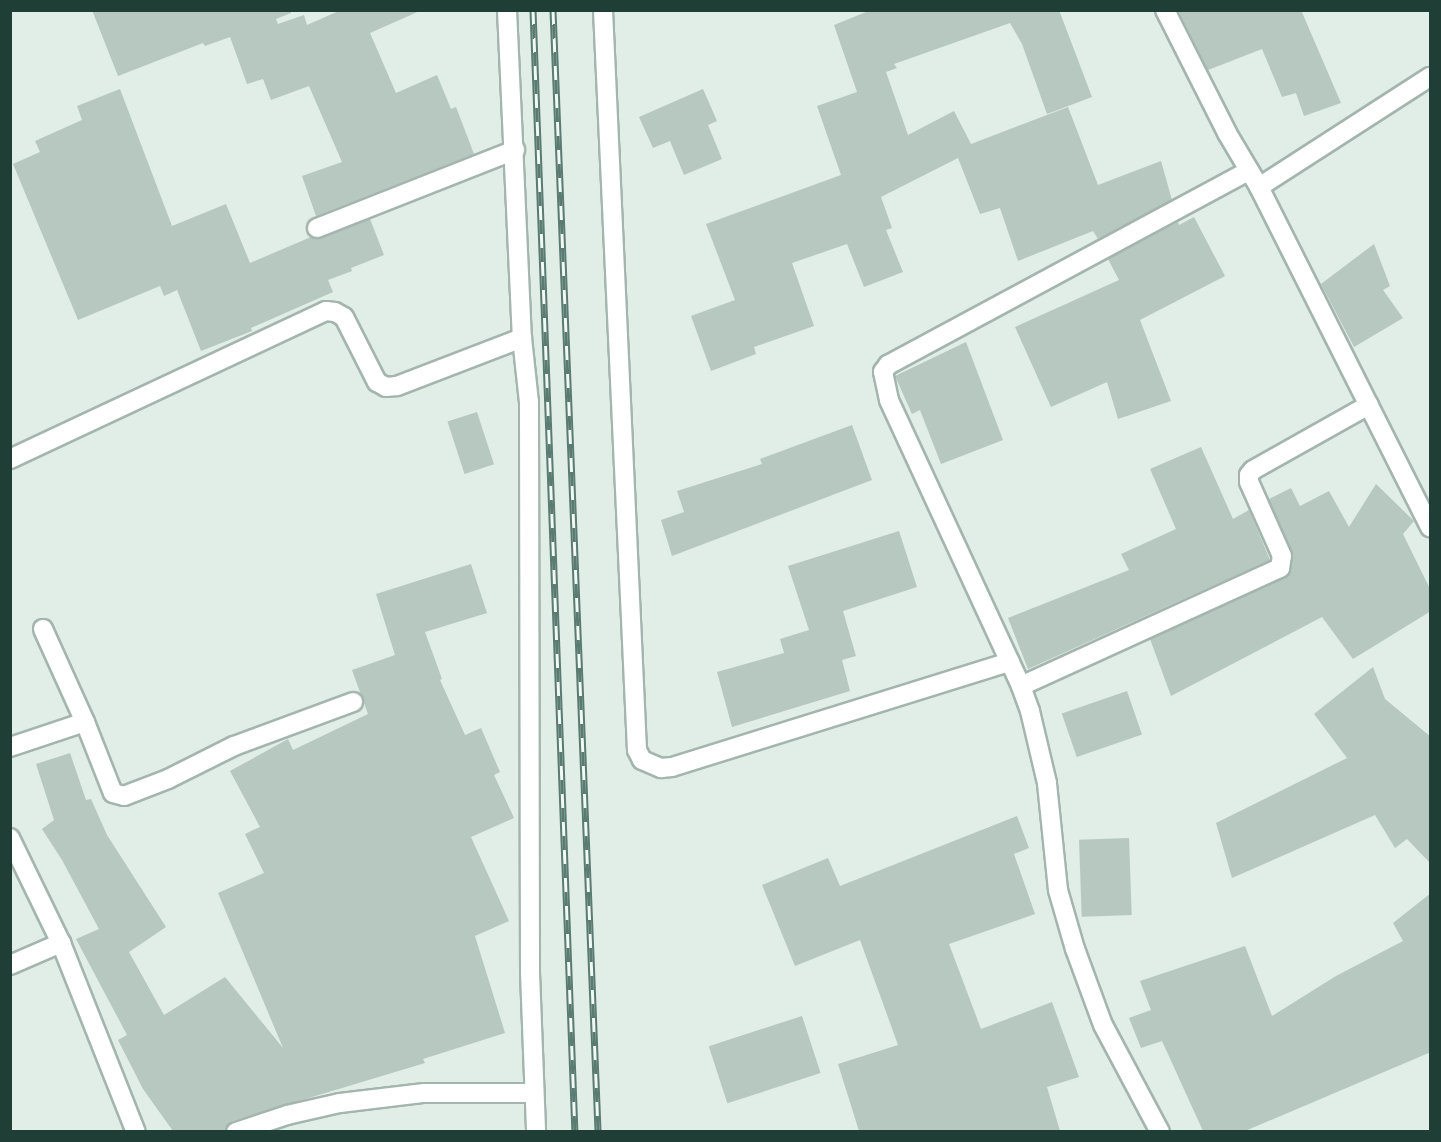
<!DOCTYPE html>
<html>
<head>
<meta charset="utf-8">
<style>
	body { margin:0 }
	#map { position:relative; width:1441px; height:1142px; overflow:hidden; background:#e1ede7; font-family:"Public Sans",sans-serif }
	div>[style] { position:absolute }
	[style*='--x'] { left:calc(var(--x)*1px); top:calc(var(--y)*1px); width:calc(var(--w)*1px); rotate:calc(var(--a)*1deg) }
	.building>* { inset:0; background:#b6c8c0; transform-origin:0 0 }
	.roads { filter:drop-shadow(2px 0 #a3b5ae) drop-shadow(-2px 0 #a3b5ae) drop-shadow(0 2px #a3b5ae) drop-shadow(0 -2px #a3b5ae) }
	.minor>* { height:18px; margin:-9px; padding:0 9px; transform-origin:9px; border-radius:9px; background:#fff }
	.rail>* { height:7px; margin-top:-3.5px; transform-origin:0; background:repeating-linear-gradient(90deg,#f1f9f5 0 14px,#5a7b71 0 28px); box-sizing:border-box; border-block:2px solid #5a7b71 }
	span { translate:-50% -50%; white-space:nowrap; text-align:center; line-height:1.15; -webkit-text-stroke:4.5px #f1f9f5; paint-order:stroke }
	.frame { position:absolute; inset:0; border:12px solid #1f3f36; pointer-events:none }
</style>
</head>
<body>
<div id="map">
	<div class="building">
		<i style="clip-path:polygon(92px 10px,291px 10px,291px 13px,276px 19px,278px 24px,304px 15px,307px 25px,341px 10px,422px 10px,370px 33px,396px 93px,437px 75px,451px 109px,456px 107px,474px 154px,316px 216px,302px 176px,342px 162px,309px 86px,271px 100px,263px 79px,247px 84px,230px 37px,205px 46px,203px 43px,118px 76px)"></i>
		<i style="clip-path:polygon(871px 10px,1059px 10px,1092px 97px,1047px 114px,1022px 44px,1010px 23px,894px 64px,897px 68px,886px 72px,908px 135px,954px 111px,971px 144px,1068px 107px,1098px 185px,1161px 161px,1172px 200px,1098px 239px,1093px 231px,1018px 261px,1000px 208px,980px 214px,958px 158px,881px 197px,892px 228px,886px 230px,903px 272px,864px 287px,847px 244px,792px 263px,814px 326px,754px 347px,756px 354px,711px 371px,691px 316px,735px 300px,706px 224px,841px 175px,817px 106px,857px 92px,834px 25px)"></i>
		<i style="clip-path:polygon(1178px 10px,1301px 10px,1341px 103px,1304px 116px,1296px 93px,1282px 97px,1262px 49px,1208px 70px)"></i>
		<i style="clip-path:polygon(120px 89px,172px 226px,226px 204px,250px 263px,311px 237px,321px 238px,370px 219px,384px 255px,351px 268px,352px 271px,328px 280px,333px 292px,251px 328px,252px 331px,201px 351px,177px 290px,164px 296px,160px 286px,78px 320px,13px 164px,40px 152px,35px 141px,82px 120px,77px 106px)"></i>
		<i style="clip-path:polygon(703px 89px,717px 121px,708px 125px,722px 159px,684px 175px,670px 141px,653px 148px,639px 117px)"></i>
		<i style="clip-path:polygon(1194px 217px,1225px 276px,1140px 320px,1171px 401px,1118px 419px,1107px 382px,1051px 407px,1015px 327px,1119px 280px,1108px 259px,1178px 222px,1179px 225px)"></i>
		<i style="clip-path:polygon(1374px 244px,1390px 286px,1383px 290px,1403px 318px,1354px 347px,1321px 284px)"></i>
		<i style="clip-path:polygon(966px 342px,1003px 440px,941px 464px,920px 410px,912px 414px,895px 376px)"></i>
		<i style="left:477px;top:412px;width:55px;height:31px;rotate:72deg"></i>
		<i style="clip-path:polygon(852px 425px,872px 480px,672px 556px,661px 520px,684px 512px,677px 491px,762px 464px,760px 459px)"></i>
		<i style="clip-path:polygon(1201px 447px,1233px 519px,1249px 510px,1270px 560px,1028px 669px,1008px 618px,1129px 570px,1121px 554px,1176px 529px,1150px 469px)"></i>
		<i style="clip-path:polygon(1376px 484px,1414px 521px,1403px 534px,1431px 591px,1431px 611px,1353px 659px,1322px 617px,1171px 696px,1150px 639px,1289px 574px,1292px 551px,1269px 499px,1291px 488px,1300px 506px,1329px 491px,1349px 527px)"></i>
		<i style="clip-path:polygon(899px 531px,917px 587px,843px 611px,856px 656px,842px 660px,850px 691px,732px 727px,717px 672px,784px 653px,780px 639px,809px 630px,788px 566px)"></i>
		<i style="clip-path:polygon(471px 564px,487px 613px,425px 632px,442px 679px,440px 680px,465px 735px,481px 728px,500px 772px,494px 775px,514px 818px,471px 837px,509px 921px,475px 936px,505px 1033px,423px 1059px,425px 1063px,232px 1121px,225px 1131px,173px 1131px,143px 1089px,118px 1040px,127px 1035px,76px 939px,99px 929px,62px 860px,42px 829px,54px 820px,36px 764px,70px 753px,86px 800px,91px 799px,107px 835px,166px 927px,129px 952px,164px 1015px,225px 977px,283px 1048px,218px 893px,264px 873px,245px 834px,260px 827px,230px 771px,288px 739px,293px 750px,368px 714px,352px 670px,395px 655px,376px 594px)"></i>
		<i style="clip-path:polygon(1373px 667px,1385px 699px,1431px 737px,1431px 864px,1407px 839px,1395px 848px,1375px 815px,1232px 878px,1216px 823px,1347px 758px,1314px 714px)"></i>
		<i style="left:1127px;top:691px;width:46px;height:69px;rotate:71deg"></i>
		<i style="clip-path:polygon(1017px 816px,1029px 848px,1014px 854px,1035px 914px,949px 944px,981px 1029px,1052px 1002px,1079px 1077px,1047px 1087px,1060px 1131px,859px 1131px,838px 1064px,898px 1045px,860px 940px,795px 966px,762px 885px,828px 858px,840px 886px)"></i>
		<i style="left:1129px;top:838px;width:77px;height:50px;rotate:88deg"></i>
		<i style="clip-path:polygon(1431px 893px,1431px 1052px,1245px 1131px,1203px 1131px,1162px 1041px,1141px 1048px,1129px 1018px,1151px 1010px,1140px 981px,1245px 946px,1272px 1016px,1336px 976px,1403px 941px,1393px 923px)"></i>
		<i style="left:802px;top:1016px;width:60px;height:98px;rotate:72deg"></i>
	</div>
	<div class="roads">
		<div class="minor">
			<i style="--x:507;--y:10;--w:328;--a:87.4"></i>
			<i style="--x:522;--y:338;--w:64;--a:83.8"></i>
			<i style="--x:529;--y:402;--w:571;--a:89.9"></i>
			<i style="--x:530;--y:973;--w:159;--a:87.8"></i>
			<i style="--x:603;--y:10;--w:741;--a:87.37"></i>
			<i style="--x:637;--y:750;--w:11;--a:63"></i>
			<i style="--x:642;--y:760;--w:21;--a:23"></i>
			<i style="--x:661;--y:768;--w:11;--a:-5"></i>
			<i style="--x:672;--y:767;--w:354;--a:-17.3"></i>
			<i style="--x:1165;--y:10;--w:138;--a:63.2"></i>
			<i style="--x:1227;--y:133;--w:63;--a:59.3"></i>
			<i style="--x:1259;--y:187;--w:381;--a:63.3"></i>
			<i style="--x:1259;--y:187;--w:203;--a:-32.8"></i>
			<i style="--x:317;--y:228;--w:213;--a:-21.5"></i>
			<i style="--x:10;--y:459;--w:349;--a:-25.1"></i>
			<i style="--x:326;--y:311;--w:9;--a:6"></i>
			<i style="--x:335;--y:312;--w:10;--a:29"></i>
			<i style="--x:344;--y:317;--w:73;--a:63.1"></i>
			<i style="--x:377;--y:382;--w:10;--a:29"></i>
			<i style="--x:386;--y:387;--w:11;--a:-5"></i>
			<i style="--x:397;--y:386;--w:134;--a:-21"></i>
			<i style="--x:43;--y:629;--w:102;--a:65.7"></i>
			<i style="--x:85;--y:722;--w:76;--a:68.5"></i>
			<i style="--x:113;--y:793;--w:11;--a:15"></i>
			<i style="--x:124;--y:796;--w:47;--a:-21.1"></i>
			<i style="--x:168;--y:779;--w:74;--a:-26.6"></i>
			<i style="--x:234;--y:746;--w:127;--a:-20.3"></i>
			<i style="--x:1021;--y:686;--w:285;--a:-24.5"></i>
			<i style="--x:1280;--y:568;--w:12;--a:-81"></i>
			<i style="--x:1282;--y:556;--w:81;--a:-114"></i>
			<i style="--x:1249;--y:482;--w:7;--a:-90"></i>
			<i style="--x:1249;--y:475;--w:6;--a:-51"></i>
			<i style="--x:1253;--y:470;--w:133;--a:-29.3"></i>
			<i style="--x:10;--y:747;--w:79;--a:-18.4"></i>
			<i style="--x:10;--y:838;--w:117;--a:64.1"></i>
			<i style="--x:61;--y:943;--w:203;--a:68.4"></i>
			<i style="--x:10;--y:965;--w:56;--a:-23.3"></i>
			<i style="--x:236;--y:1132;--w:54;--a:-18.4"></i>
			<i style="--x:287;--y:1115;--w:54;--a:-12.8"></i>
			<i style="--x:340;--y:1103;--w:85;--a:-6.8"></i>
			<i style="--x:424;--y:1093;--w:110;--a:0"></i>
			<i style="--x:1160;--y:1132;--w:121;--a:-118"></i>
			<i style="--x:1103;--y:1025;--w:81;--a:-110.2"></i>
			<i style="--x:1075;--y:949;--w:61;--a:-106.1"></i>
			<i style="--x:1058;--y:890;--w:108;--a:-95.9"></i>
			<i style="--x:1047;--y:783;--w:74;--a:-103.3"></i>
			<i style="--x:1030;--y:711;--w:27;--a:-110"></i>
			<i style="--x:1021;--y:686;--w:315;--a:-114.8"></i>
			<i style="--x:889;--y:400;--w:29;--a:-102"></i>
			<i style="--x:883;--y:372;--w:9;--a:-54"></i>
			<i style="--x:888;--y:365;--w:410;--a:-28.3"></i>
		</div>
	</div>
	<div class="rail">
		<i style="--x:533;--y:10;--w:1123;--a:87.86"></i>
		<i style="--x:553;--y:10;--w:1123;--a:87.7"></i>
	</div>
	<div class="frame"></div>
</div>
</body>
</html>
